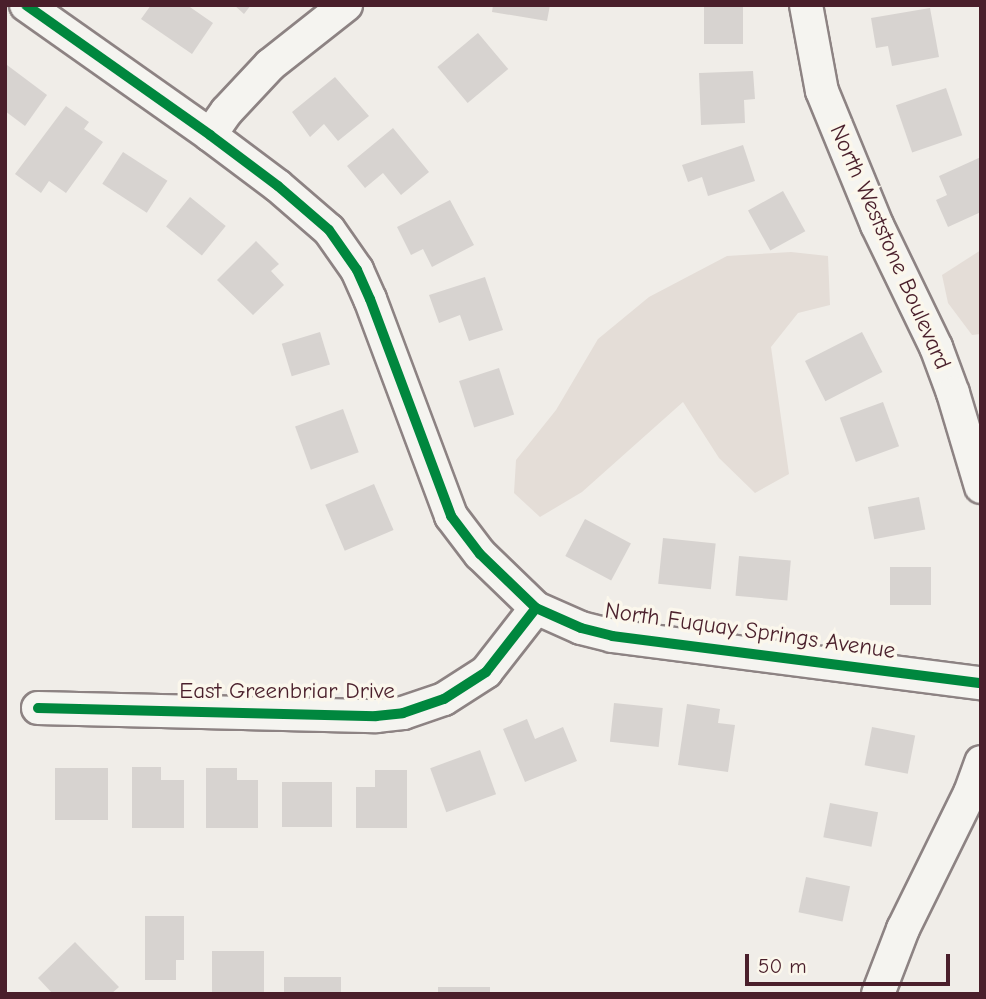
<!DOCTYPE html>
<html>
<head>
<meta charset="utf-8">
<style>
	body { margin:0 }
	#map { position:relative; width:986px; height:999px; overflow:hidden; background:#f0ede8; font-family:"Comic Neue",sans-serif }
	div>[style] { position:absolute }
	[style*='--x'] { left:calc(var(--x)*1px); top:calc(var(--y)*1px); width:calc(var(--w)*1px); rotate:calc(var(--a)*1deg) }
	.green>* { inset:0; background:#e4ddd7 }
	.building>* { inset:0; background:#d7d3d0; transform-origin:0 0 }
	.roads { filter:drop-shadow(2px 0 #8d8383) drop-shadow(-2px 0 #8d8383) drop-shadow(0 2px #8d8383) drop-shadow(0 -2px #8d8383) }
	.street>* { height:32px; margin:-16px; padding:0 16px; transform-origin:16px; border-radius:16px; background:#f5f4f0 }
	.cycleway>* { height:10px; margin:-5px; padding:0 5px; transform-origin:5px; border-radius:5px; background:#00873e }
	span { translate:-50% -50%; white-space:nowrap; text-align:center; line-height:1.15; -webkit-text-stroke:7px #fbf7ec; paint-order:stroke }
	.street-label { font-size:23px; color:#4a1f2b }
	.frame { position:absolute; inset:0; border:7px solid #4a1f2b; pointer-events:none }
	.scale { position:absolute; left:745px; top:954px; width:205px; height:32px; box-sizing:border-box; border:4px solid #4a1f2b; border-top:0; padding-left:9px; font-size:21px; line-height:24px; white-space:nowrap; color:#4a1f2b; -webkit-text-stroke:5px #fbf7ec; paint-order:stroke }
</style>
</head>
<body>
<div id="map">
	<div class="green">
		<i style="clip-path:polygon(981px 250px,981px 334px,972px 335px,948px 303px,942px 275px)"></i>
		<i style="clip-path:polygon(791px 252px,828px 256px,830px 305px,798px 313px,771px 347px,789px 474px,755px 493px,719px 458px,683px 402px,582px 492px,540px 517px,514px 493px,516px 460px,556px 410px,598px 339px,649px 297px,727px 256px)"></i>
	</div>
	<div class="building">
		<i style="clip-path:polygon(151px 5px,187px 5px,213px 23px,192px 54px,141px 19px)"></i>
		<i style="clip-path:polygon(234px 5px,251px 5px,244px 14px)"></i>
		<i style="clip-path:polygon(493px 5px,550px 5px,547px 21px,492px 12px)"></i>
		<i style="left:704px;top:5px;width:39px;height:39px"></i>
		<i style="clip-path:polygon(930px 8px,939px 57px,892px 66px,888px 46px,876px 48px,871px 18px)"></i>
		<i style="left:478px;top:33px;width:47px;height:53px;rotate:50deg"></i>
		<i style="clip-path:polygon(7px 65px,47px 95px,25px 126px,5px 111px)"></i>
		<i style="clip-path:polygon(753px 71px,755px 99px,744px 100px,745px 123px,701px 125px,699px 73px)"></i>
		<i style="clip-path:polygon(335px 77px,369px 116px,338px 141px,324px 124px,310px 137px,292px 112px)"></i>
		<i style="left:946px;top:88px;width:50px;height:53px;rotate:71deg"></i>
		<i style="clip-path:polygon(66px 106px,89px 122px,84px 129px,103px 142px,66px 193px,49px 181px,41px 193px,15px 174px)"></i>
		<i style="clip-path:polygon(393px 128px,429px 172px,401px 195px,383px 173px,365px 188px,347px 166px)"></i>
		<i style="clip-path:polygon(743px 145px,755px 181px,708px 196px,702px 177px,688px 182px,682px 165px)"></i>
		<i style="left:123px;top:152px;width:53px;height:38px;rotate:33deg"></i>
		<i style="clip-path:polygon(981px 157px,981px 212px,948px 227px,936px 200px,947px 195px,939px 176px)"></i>
		<i style="left:783px;top:191px;width:46px;height:40px;rotate:61deg"></i>
		<i style="left:190px;top:197px;width:46px;height:38px;rotate:39deg"></i>
		<i style="clip-path:polygon(450px 200px,474px 245px,432px 267px,423px 249px,411px 255px,397px 227px)"></i>
		<i style="clip-path:polygon(256px 241px,279px 264px,271px 271px,284px 285px,253px 315px,217px 280px)"></i>
		<i style="clip-path:polygon(485px 277px,503px 330px,469px 341px,460px 315px,439px 323px,429px 295px)"></i>
		<i style="left:320px;top:332px;width:34px;height:40px;rotate:73deg"></i>
		<i style="left:862px;top:332px;width:45px;height:64px;rotate:63deg"></i>
		<i style="left:499px;top:368px;width:49px;height:42px;rotate:72deg"></i>
		<i style="left:883px;top:402px;width:47px;height:46px;rotate:70deg"></i>
		<i style="left:343px;top:409px;width:46px;height:51px;rotate:70deg"></i>
		<i style="left:374px;top:484px;width:50px;height:53px;rotate:67deg"></i>
		<i style="left:919px;top:497px;width:33px;height:52px;rotate:79deg"></i>
		<i style="left:585px;top:519px;width:52px;height:42px;rotate:28deg"></i>
		<i style="left:663px;top:538px;width:53px;height:46px;rotate:6deg"></i>
		<i style="left:739px;top:556px;width:52px;height:40px;rotate:5deg"></i>
		<i style="left:890px;top:567px;width:41px;height:38px"></i>
		<i style="left:614px;top:703px;width:49px;height:39px;rotate:6deg"></i>
		<i style="clip-path:polygon(687px 704px,720px 709px,718px 723px,735px 725px,728px 772px,678px 765px)"></i>
		<i style="clip-path:polygon(527px 719px,535px 739px,563px 727px,577px 761px,525px 782px,503px 729px)"></i>
		<i style="left:872px;top:727px;width:44px;height:39px;rotate:11deg"></i>
		<i style="left:480px;top:750px;width:47px;height:53px;rotate:70deg"></i>
		<i style="clip-path:polygon(132px 767px,161px 767px,161px 780px,184px 780px,184px 828px,132px 828px)"></i>
		<i style="left:55px;top:768px;width:53px;height:52px"></i>
		<i style="clip-path:polygon(206px 768px,237px 768px,237px 780px,258px 780px,258px 828px,206px 828px)"></i>
		<i style="clip-path:polygon(375px 770px,407px 770px,407px 828px,356px 828px,356px 787px,375px 787px)"></i>
		<i style="left:282px;top:782px;width:50px;height:45px"></i>
		<i style="left:830px;top:803px;width:49px;height:35px;rotate:11deg"></i>
		<i style="left:806px;top:877px;width:45px;height:36px;rotate:12deg"></i>
		<i style="clip-path:polygon(145px 916px,184px 916px,184px 960px,176px 960px,176px 980px,145px 980px)"></i>
		<i style="clip-path:polygon(75px 942px,119px 987px,111px 994px,53px 994px,38px 978px)"></i>
		<i style="left:212px;top:951px;width:52px;height:43px"></i>
		<i style="left:284px;top:977px;width:57px;height:17px"></i>
		<i style="left:438px;top:987px;width:52px;height:7px"></i>
	</div>
	<div class="roads">
		<div class="street">
			<i style="--x:26;--y:5;--w:225;--a:35.2"></i>
			<i style="--x:210;--y:135;--w:85;--a:36.9"></i>
			<i style="--x:278;--y:186;--w:67;--a:40.8"></i>
			<i style="--x:329;--y:230;--w:49;--a:55"></i>
			<i style="--x:357;--y:270;--w:32;--a:66"></i>
			<i style="--x:370;--y:299;--w:232;--a:69.5"></i>
			<i style="--x:451;--y:516;--w:48;--a:52.7"></i>
			<i style="--x:480;--y:554;--w:78;--a:44"></i>
			<i style="--x:536;--y:608;--w:49;--a:24"></i>
			<i style="--x:581;--y:628;--w:32;--a:14"></i>
			<i style="--x:612;--y:636;--w:372;--a:7.3"></i>
			<i style="--x:806;--y:5;--w:87;--a:79.5"></i>
			<i style="--x:822;--y:91;--w:145;--a:67.7"></i>
			<i style="--x:877;--y:225;--w:136;--a:64.2"></i>
			<i style="--x:936;--y:347;--w:49;--a:69.7"></i>
			<i style="--x:953;--y:393;--w:98;--a:73.4"></i>
			<i style="--x:210;--y:135;--w:29;--a:-55"></i>
			<i style="--x:227;--y:111;--w:63;--a:-46.9"></i>
			<i style="--x:270;--y:65;--w:97;--a:-38.3"></i>
			<i style="--x:38;--y:708;--w:338;--a:1.4"></i>
			<i style="--x:376;--y:716;--w:27;--a:-6"></i>
			<i style="--x:403;--y:713;--w:43;--a:-18.9"></i>
			<i style="--x:444;--y:699;--w:50;--a:-32.7"></i>
			<i style="--x:486;--y:672;--w:81;--a:-52"></i>
			<i style="--x:878;--y:994;--w:70;--a:-69"></i>
			<i style="--x:903;--y:929;--w:152;--a:-63.8"></i>
			<i style="--x:970;--y:793;--w:33;--a:-70"></i>
		</div>
	</div>
	<div class="cycleway">
		<i style="--x:26;--y:5;--w:225;--a:35.2"></i>
		<i style="--x:210;--y:135;--w:85;--a:36.9"></i>
		<i style="--x:278;--y:186;--w:67;--a:40.8"></i>
		<i style="--x:329;--y:230;--w:49;--a:55"></i>
		<i style="--x:357;--y:270;--w:32;--a:66"></i>
		<i style="--x:370;--y:299;--w:232;--a:69.5"></i>
		<i style="--x:451;--y:516;--w:48;--a:52.7"></i>
		<i style="--x:480;--y:554;--w:78;--a:44"></i>
		<i style="--x:536;--y:608;--w:49;--a:24"></i>
		<i style="--x:581;--y:628;--w:32;--a:14"></i>
		<i style="--x:612;--y:636;--w:372;--a:7.3"></i>
		<i style="--x:38;--y:708;--w:338;--a:1.4"></i>
		<i style="--x:376;--y:716;--w:27;--a:-6"></i>
		<i style="--x:403;--y:713;--w:43;--a:-18.9"></i>
		<i style="--x:444;--y:699;--w:50;--a:-32.7"></i>
		<i style="--x:486;--y:672;--w:81;--a:-52"></i>
	</div>
	<div class="street-label">
		<span style="left:890px;top:247px;rotate:66deg">North Weststone Boulevard</span>
		<span style="left:750px;top:631px;rotate:8deg">North Fuquay Springs Avenue</span>
		<span style="left:287px;top:691px">East Greenbriar Drive</span>
	</div>
	<div class="frame"></div>
	<div class="scale">50 m</div>
</div>
</body>
</html>
